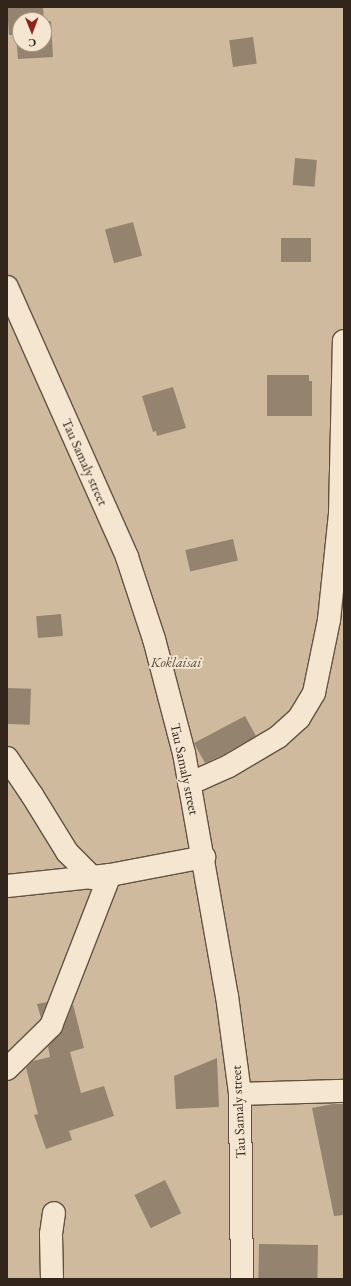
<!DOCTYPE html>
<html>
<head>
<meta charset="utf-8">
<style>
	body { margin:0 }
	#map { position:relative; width:351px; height:1286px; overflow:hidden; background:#f0d9b9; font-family:"EB Garamond",serif }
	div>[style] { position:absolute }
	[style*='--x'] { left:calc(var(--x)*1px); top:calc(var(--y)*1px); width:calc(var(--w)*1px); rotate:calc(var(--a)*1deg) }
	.green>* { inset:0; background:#d0ba9e }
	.building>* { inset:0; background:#94836e; transform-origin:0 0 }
	.roads { filter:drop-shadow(1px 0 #615243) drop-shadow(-1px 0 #615243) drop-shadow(0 1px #615243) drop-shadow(0 -1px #615243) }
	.minor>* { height:22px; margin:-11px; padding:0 11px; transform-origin:11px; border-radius:11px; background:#f5e6d2 }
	span { translate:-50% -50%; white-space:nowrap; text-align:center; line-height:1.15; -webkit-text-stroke:4px #f5e6d2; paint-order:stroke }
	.street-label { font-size:14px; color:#31251c }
	.park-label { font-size:14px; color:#594a3c; font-style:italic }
	.frame { position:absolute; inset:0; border:8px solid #31251c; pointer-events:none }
	.north { position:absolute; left:12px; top:12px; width:40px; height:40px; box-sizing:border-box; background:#f5e6d2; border:1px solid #a79989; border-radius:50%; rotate:179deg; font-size:11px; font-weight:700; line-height:16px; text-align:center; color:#31251c }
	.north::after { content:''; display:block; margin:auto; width:14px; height:18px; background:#8f2418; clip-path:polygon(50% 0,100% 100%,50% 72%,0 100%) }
</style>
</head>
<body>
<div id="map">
	<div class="green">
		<i style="clip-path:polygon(evenodd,7px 7px,344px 7px,344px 1279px,7px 1279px,7px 7px,20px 20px,44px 20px,44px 44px,20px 44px,20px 20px)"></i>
	</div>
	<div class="building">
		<i style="clip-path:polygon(7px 7px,43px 7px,44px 20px,20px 20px,20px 44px,44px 44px,44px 22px,51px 21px,53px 57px,18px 59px,16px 35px,9px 35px)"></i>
		<i style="left:253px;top:37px;width:27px;height:24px;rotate:82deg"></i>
		<i style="left:295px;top:158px;width:22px;height:27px;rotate:5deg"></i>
		<i style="left:133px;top:222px;width:35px;height:29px;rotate:75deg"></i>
		<i style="left:281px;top:238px;width:30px;height:24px"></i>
		<i style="clip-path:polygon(267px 375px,309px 375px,309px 381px,312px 381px,312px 416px,267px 416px)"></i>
		<i style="clip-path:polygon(173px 387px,186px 428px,157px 436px,156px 431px,153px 432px,142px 396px)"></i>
		<i style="left:233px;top:539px;width:22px;height:49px;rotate:77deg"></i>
		<i style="left:61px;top:614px;width:22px;height:25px;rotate:85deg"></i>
		<i style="left:7px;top:688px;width:24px;height:36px;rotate:2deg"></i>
		<i style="clip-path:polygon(245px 716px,256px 736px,223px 755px,205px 763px,194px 743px)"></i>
		<i style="clip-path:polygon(47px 1002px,41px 1018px,37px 1004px)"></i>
		<i style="clip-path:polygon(73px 1004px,84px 1048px,70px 1052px,81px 1093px,104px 1086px,114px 1116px,69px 1131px,72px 1140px,46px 1149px,34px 1115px,38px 1114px,26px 1068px,33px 1061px,50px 1057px,48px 1046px,62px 1031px)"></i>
		<i style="clip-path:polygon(217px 1058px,219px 1107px,176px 1109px,174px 1076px)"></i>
		<i style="clip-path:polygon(333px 1104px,344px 1104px,344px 1215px,334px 1216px,312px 1108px)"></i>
		<i style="left:165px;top:1180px;width:37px;height:34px;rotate:64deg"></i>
		<i style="left:259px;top:1244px;width:59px;height:35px;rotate:1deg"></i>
	</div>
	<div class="roads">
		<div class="minor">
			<i style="--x:7;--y:287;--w:295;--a:66"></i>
			<i style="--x:127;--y:557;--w:86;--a:71.8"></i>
			<i style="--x:154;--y:639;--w:118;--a:75.3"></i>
			<i style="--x:184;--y:753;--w:247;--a:80"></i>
			<i style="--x:227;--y:996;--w:99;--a:82.4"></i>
			<i style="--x:240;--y:1094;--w:185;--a:89.4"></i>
			<i style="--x:7;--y:758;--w:45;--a:56"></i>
			<i style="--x:32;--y:795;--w:67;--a:58.4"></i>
			<i style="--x:67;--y:852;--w:37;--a:45"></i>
			<i style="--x:189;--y:784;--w:44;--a:-24.2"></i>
			<i style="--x:229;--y:766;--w:57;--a:-30.6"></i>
			<i style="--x:278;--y:737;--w:28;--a:-42"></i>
			<i style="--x:299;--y:718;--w:29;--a:-59"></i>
			<i style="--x:314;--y:693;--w:75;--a:-78.4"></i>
			<i style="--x:329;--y:620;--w:107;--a:-84.1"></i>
			<i style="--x:340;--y:514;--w:173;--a:-88.7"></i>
			<i style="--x:7;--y:886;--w:104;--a:-6.1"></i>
			<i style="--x:110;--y:875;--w:96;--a:-10.8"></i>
			<i style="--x:7;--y:1069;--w:62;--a:-44.3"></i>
			<i style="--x:51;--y:1026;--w:162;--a:-68.7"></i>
			<i style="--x:240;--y:1094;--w:104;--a:-1.7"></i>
			<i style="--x:52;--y:1279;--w:45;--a:-91.3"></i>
			<i style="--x:51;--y:1234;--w:21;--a:-82"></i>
		</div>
	</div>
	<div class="street-label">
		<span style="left:85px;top:462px;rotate:66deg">Tau Samaly street</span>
		<span style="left:185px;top:769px;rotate:78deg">Tau Samaly street</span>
		<span style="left:238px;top:1112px;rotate:-93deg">Tau Samaly street</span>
	</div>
	<div class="park-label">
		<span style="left:176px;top:662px">Koklaisai</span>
	</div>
	<div class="frame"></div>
	<div class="north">С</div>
</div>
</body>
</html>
